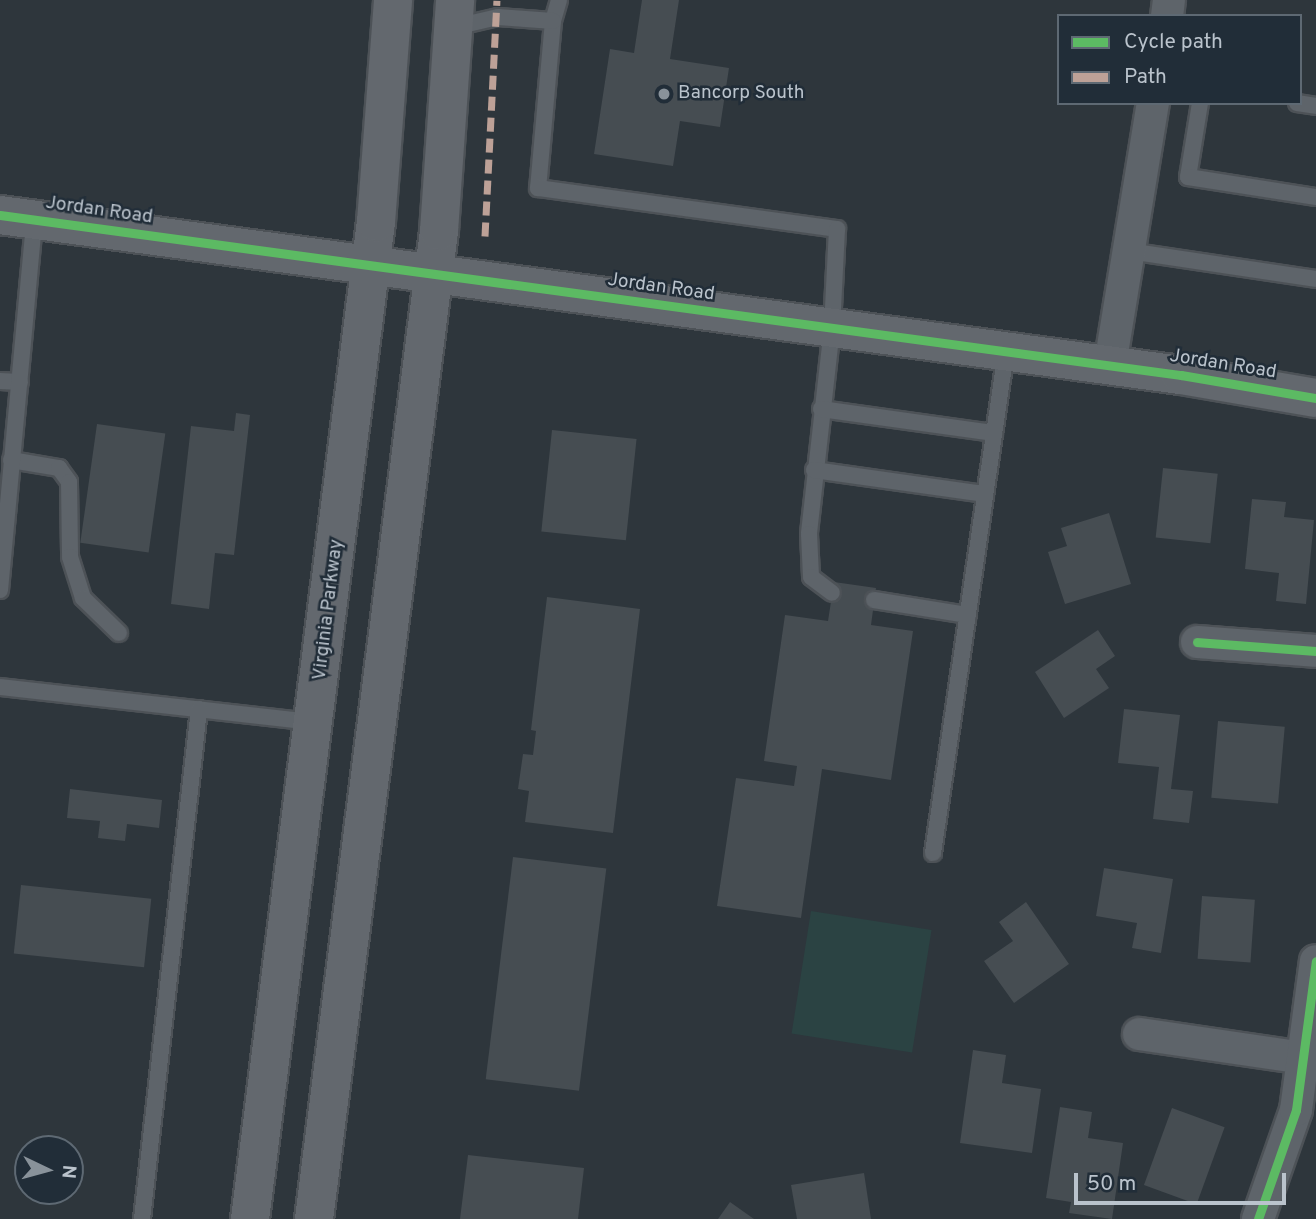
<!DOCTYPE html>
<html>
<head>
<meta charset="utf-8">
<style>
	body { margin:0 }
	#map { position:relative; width:1316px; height:1219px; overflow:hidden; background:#2e363c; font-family:Overpass,sans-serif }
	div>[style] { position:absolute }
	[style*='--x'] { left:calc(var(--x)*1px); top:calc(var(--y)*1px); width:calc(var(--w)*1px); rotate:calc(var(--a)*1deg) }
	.green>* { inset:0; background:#2b4343; transform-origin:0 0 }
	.building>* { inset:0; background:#464d52; transform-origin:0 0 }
	.roads { filter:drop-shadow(2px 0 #4d5257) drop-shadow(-2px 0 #4d5257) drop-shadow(0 2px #4d5257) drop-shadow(0 -2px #4d5257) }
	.lane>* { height:16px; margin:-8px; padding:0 8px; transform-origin:8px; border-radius:8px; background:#5e646a }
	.street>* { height:32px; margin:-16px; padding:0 16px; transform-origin:16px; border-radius:16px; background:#5e646a }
	.secondary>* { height:38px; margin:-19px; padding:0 19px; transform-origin:19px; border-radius:19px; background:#63686e }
	.quiet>* { height:7px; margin-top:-3.5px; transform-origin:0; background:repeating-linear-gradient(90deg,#bda197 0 14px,transparent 0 21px) }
	.cycleway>* { height:9px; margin:-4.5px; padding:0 4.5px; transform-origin:4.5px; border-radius:4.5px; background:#5cba63 }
	.dots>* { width:19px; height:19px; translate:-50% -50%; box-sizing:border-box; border:4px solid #212d38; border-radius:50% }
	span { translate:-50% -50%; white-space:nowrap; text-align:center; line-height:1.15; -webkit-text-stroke:5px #212d38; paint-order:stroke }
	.poi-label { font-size:19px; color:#bac3cc }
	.left { translate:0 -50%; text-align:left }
	.street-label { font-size:19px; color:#bac3cc }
	.legend { position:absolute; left:1057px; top:14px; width:245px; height:91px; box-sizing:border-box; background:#212d38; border:2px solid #5e6973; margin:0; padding:9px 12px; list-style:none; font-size:21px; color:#bac3cc }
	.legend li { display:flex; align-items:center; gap:14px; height:35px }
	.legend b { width:35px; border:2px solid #5e6973 }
	.north { position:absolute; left:14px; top:1135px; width:70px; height:70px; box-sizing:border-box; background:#212d38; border:2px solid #5e6973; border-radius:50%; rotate:95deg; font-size:19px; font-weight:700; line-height:28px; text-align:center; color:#bac3cc }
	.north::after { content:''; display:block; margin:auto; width:24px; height:32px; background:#89929a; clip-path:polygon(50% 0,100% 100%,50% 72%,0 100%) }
	.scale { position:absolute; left:1074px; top:1173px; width:212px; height:32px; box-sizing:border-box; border:4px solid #bac3cc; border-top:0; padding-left:9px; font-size:21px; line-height:24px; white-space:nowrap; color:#bac3cc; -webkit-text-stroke:5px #212d38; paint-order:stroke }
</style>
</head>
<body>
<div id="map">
	<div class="green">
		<i style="left:811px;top:911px;width:122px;height:124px;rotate:9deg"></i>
	</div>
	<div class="building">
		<i style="clip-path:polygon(642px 0,679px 0,670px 59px,729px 68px,720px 127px,680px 121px,673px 166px,594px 154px,610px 49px,634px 53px)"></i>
		<i style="clip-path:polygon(236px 413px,250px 415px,234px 555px,215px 553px,209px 609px,171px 604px,191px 426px,234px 431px)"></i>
		<i style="left:97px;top:424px;width:69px;height:120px;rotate:8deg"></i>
		<i style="left:552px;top:430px;width:85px;height:102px;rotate:6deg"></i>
		<i style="left:1163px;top:468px;width:55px;height:70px;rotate:6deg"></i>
		<i style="clip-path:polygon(1252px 499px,1286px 502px,1284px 517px,1314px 520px,1306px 604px,1276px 601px,1279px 573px,1245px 569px)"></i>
		<i style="clip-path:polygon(1109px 513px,1131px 584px,1065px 604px,1048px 552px,1067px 546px,1061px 528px)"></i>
		<i style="clip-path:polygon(834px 582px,876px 588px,871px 625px,913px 631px,891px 780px,822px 769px,801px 918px,717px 906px,736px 778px,794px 786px,797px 766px,764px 761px,785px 615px,828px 621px)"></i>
		<i style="clip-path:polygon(547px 597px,640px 609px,613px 833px,525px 822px,529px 791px,518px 789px,523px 754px,533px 755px,536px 731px,531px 730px)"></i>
		<i style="clip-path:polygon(1098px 630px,1115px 656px,1096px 669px,1109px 688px,1064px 718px,1035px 672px)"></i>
		<i style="clip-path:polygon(1124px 709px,1180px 715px,1171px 789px,1193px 791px,1189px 823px,1153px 819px,1159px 767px,1118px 763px)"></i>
		<i style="left:1218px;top:721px;width:67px;height:77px;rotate:5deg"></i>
		<i style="clip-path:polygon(70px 789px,162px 800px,159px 828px,127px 824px,125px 841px,98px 838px,100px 821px,67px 818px)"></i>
		<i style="left:513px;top:857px;width:94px;height:224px;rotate:7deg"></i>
		<i style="clip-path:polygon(1104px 868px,1173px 879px,1161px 953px,1132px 948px,1137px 923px,1096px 916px)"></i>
		<i style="left:21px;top:885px;width:131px;height:69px;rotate:6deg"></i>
		<i style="left:1202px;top:896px;width:53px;height:63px;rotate:4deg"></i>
		<i style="clip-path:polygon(1026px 902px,1069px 964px,1014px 1003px,984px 961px,1013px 941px,999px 922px)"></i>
		<i style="clip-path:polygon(973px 1050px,1006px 1055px,1002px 1083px,1041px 1089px,1032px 1153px,960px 1143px)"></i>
		<i style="clip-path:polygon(1060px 1107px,1092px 1112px,1088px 1138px,1123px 1143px,1112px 1219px,1069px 1213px,1071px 1202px,1046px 1198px)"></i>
		<i style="left:1172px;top:1108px;width:56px;height:82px;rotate:20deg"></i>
		<i style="clip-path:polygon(468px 1155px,584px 1168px,578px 1219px,460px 1219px)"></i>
		<i style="clip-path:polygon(864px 1173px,871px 1219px,797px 1219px,791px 1185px)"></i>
		<i style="clip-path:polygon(730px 1202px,754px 1219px,718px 1219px)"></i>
	</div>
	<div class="roads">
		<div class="lane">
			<i style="--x:559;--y:0;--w:22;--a:106"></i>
			<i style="--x:553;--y:21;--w:168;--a:95.1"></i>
			<i style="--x:538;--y:188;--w:302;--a:7.8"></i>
			<i style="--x:837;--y:229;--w:99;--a:92.9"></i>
			<i style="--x:832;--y:328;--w:207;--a:96.4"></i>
			<i style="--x:809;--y:534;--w:43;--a:87.3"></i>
			<i style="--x:811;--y:577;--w:26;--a:37"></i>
			<i style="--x:455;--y:27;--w:44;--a:-13.1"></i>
			<i style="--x:498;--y:17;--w:55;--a:4.2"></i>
			<i style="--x:1200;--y:103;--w:75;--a:99.2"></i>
			<i style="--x:1188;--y:177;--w:130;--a:8.9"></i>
			<i style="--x:1297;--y:103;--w:19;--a:9"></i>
			<i style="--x:1129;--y:251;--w:189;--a:8.5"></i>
			<i style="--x:0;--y:381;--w:20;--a:3"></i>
			<i style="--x:821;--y:409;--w:175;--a:7.9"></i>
			<i style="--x:11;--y:460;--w:49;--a:9.5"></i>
			<i style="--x:59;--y:468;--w:17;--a:54"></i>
			<i style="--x:69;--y:482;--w:75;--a:89.2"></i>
			<i style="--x:70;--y:557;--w:43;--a:72.4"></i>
			<i style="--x:83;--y:598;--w:50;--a:44.2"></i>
			<i style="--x:814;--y:470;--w:173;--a:8"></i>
			<i style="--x:0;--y:590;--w:372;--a:-84.7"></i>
			<i style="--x:874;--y:600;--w:95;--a:9.1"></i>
			<i style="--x:0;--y:687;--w:316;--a:6.4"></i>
			<i style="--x:933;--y:853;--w:506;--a:-81.71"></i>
			<i style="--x:142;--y:1219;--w:513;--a:-83.62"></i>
		</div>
		<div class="street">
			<i style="--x:1167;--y:16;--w:16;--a:-83"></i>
			<i style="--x:1110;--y:365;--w:266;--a:-80.7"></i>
			<i style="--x:1197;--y:642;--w:119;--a:4.3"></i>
			<i style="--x:1139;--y:1034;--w:166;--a:8.3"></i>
			<i style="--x:1258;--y:1219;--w:115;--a:-70.8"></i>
			<i style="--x:1296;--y:1110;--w:150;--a:-82.4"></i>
		</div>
		<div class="secondary">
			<i style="--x:0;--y:215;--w:1192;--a:7.72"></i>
			<i style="--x:1181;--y:375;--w:137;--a:9.7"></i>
			<i style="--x:250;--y:1219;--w:1005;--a:-82.8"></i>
			<i style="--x:376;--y:222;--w:223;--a:-85.6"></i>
			<i style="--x:314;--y:1219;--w:996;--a:-82.79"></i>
			<i style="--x:439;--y:231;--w:232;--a:-86"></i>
		</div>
	</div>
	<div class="quiet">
		<i style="--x:485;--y:236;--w:236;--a:-87.1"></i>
	</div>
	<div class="cycleway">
		<i style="--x:0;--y:215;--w:1192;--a:7.72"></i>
		<i style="--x:1181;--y:375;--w:137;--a:9.7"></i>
		<i style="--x:1197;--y:642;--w:119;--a:4.3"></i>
		<i style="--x:1258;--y:1219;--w:115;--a:-70.8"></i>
		<i style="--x:1296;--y:1110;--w:150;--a:-82.4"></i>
	</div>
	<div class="dots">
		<i style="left:664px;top:94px;background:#89929a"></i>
	</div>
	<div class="poi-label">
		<span class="left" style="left:678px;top:94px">Bancorp South</span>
	</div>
	<div class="street-label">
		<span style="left:99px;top:211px;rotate:8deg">Jordan Road</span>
		<span style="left:661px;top:288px;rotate:8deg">Jordan Road</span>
		<span style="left:1223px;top:365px;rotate:9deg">Jordan Road</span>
		<span style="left:329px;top:610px;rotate:-83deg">Virginia Parkway</span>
	</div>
	<ul class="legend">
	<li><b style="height:9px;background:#5cba63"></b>Cycle path</li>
	<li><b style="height:9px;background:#bda197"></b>Path</li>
	</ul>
	<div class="north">N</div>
	<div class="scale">50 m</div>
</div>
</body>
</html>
